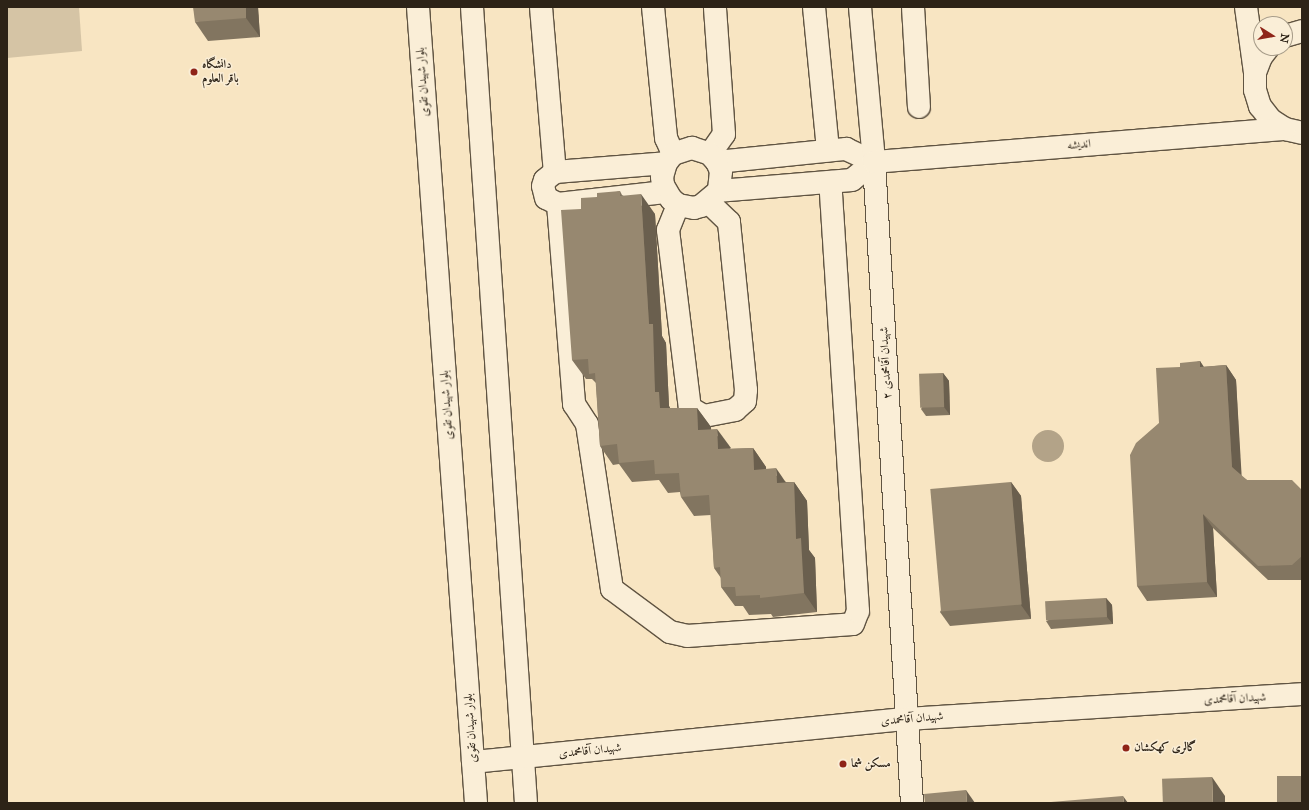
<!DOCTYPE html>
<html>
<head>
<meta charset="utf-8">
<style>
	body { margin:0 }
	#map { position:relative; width:1309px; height:810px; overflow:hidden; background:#f8e5c2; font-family:"IM FELL Great Primer",Amiri,serif }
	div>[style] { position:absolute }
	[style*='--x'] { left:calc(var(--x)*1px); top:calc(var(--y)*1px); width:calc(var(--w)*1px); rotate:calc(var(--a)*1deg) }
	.green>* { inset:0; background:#d5c4a5 }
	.water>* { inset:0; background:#b3a388 }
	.round { border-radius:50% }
	.roads { filter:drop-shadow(1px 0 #605442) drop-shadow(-1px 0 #605442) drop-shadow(0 1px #605442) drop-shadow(0 -1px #605442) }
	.street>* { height:22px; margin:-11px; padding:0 11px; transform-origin:11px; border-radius:11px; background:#faeed7 }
	.secondary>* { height:22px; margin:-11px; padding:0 11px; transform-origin:11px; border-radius:11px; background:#faeed7 }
	.wall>* { inset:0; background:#827560 }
	.shaded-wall>* { inset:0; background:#6a5f4e }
	.building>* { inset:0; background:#978870; transform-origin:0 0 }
	.dots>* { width:11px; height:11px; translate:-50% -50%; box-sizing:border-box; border:2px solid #faeed7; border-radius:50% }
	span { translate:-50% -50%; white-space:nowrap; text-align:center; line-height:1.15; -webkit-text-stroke:3px #faeed7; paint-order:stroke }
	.poi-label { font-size:12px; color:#2d2317; font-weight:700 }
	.left { translate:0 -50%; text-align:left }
	.street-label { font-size:12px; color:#2d2317 }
	.frame { position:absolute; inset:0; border:8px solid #2d2317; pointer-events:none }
	.north { position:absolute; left:1253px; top:16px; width:40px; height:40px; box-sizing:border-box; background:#faeed7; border:1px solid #a89d8a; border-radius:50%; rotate:101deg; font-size:11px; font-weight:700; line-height:16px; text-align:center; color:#2d2317 }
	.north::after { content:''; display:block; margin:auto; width:14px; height:18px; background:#8f2418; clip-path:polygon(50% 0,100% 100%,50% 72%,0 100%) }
</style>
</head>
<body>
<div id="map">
	<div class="green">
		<i style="clip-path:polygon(7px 7px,79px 7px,82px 51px,7px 58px)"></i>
	</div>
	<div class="water">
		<i class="round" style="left:1032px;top:430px;width:32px;height:32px"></i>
	</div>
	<div class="roads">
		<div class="street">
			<i style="--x:541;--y:7;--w:166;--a:85.2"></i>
			<i style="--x:653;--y:7;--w:132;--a:84.3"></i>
			<i style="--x:666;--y:138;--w:17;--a:66"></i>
			<i style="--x:814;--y:7;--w:144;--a:84.4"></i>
			<i style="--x:913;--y:7;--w:100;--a:86.6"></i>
			<i style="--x:1246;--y:7;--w:67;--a:82.2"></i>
			<i style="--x:710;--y:154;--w:24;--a:-55"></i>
			<i style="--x:724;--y:134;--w:127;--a:-94.1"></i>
			<i style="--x:717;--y:162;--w:130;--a:-5.8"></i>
			<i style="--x:846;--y:149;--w:31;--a:25"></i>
			<i style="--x:874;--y:162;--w:28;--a:141"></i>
			<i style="--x:852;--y:180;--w:133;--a:175.3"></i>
			<i style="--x:665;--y:192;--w:108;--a:173.6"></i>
			<i style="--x:558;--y:204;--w:13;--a:-153"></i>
			<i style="--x:546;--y:198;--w:12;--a:-104"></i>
			<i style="--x:543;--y:186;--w:6;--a:-72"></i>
			<i style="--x:545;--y:180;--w:13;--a:-39"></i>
			<i style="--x:555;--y:172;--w:111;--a:-4.6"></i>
			<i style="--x:666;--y:163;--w:11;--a:-52"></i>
			<i style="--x:673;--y:154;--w:20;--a:-18"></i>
			<i style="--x:692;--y:148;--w:19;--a:18"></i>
			<i style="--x:710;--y:154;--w:11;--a:49"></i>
			<i style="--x:717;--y:162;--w:10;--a:66"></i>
			<i style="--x:721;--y:171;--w:20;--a:96"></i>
			<i style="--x:719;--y:191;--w:23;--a:140"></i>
			<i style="--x:701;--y:206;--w:7;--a:164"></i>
			<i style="--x:694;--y:208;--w:16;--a:-169"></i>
			<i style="--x:678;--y:205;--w:9;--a:-139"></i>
			<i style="--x:671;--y:199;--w:16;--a:-120"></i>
			<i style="--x:663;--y:185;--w:8;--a:-97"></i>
			<i style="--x:662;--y:177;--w:15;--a:-74"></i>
			<i style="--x:558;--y:204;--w:201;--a:85.4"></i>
			<i style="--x:574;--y:404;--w:24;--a:57"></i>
			<i style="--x:587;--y:424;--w:167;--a:81.4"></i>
			<i style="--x:612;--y:589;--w:72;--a:36.6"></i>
			<i style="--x:670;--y:632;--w:17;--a:13"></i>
			<i style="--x:687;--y:636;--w:166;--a:-4.1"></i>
			<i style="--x:853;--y:624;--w:14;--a:-69"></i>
			<i style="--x:858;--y:611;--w:430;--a:-93.7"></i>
			<i style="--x:678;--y:205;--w:27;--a:112"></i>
			<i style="--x:668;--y:230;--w:179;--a:83"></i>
			<i style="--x:690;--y:408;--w:16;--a:30"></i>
			<i style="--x:704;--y:416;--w:32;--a:-11"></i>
			<i style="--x:735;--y:410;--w:13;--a:-42"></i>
			<i style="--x:745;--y:401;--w:11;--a:-85"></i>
			<i style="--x:746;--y:390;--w:169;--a:-95.8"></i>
			<i style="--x:729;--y:222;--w:28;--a:-136"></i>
		</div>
		<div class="secondary">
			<i style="--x:418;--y:7;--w:798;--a:85.83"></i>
			<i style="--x:472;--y:7;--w:798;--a:86.12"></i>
			<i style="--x:860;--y:7;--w:156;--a:84.8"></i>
			<i style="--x:874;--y:162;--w:642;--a:86.61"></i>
			<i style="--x:1285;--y:36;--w:18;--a:-16"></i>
			<i style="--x:1268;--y:48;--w:11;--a:128"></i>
			<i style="--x:1261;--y:57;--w:17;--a:111"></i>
			<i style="--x:1255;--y:73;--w:17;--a:90"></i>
			<i style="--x:1255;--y:90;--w:17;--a:73"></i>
			<i style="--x:1260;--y:106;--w:18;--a:52"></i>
			<i style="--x:1271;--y:120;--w:17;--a:33"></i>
			<i style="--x:1285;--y:129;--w:17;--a:13"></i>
			<i style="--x:874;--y:162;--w:412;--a:-4.6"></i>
			<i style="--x:473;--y:762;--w:435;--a:-5.7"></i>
			<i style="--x:906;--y:719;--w:397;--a:-3.6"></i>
		</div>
	</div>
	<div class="wall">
		<i style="clip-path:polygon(172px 7px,189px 7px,173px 8px)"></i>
		<i style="clip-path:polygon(258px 7px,260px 37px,208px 41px,195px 22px)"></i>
		<i style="clip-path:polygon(620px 191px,622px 195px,655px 214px,662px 336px,666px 343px,669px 406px,670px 408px,697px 408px,711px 427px,711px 430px,731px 449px,753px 448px,766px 467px,766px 469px,786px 482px,794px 482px,807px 501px,809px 550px,815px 558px,817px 612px,773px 617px,771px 614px,749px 615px,743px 606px,735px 606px,721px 587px,721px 578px,714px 568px,711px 515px,694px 516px,681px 497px,680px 492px,668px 493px,659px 480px,632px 482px,619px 464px,613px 465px,600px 446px,596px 383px,592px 379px,586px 379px,572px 360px,581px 209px,597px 197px)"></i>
		<i style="clip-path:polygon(1200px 361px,1203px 367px,1226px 365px,1236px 380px,1241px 476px,1247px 480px,1302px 490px,1302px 580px,1268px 580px,1213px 528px,1217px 597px,1147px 601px,1137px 586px,1159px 423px,1180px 367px)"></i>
		<i style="clip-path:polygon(943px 373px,949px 381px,950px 415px,926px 416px,921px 409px)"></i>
		<i style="clip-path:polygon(1011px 482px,1021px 496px,1031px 619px,950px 626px,940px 612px)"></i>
		<i style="clip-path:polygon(1106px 598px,1112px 605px,1113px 624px,1051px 629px,1046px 621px)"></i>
	</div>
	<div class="shaded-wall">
		<i style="clip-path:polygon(246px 7px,258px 7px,260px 37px,246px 18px)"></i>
		<i style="clip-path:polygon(641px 194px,655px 214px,662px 336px,666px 343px,669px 406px,672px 411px,660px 408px,655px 392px,649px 324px)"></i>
		<i style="clip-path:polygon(1200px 361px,1210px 376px,1200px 367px)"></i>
		<i style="clip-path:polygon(1226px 365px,1236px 380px,1242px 482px,1232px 467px)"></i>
		<i style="clip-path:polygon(943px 373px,949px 381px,950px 415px,944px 407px)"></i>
		<i style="clip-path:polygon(697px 408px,711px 427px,712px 449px,698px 430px)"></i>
		<i style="clip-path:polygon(717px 429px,731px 448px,718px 449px)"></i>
		<i style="clip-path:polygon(753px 448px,766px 467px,767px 489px,754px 470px)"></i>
		<i style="clip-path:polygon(776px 468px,789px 487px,777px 483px)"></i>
		<i style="clip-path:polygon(794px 482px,807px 501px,809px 550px,815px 558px,817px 612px,804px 593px,796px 539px)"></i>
		<i style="clip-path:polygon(1011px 482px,1021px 496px,1031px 619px,1021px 605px)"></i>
		<i style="clip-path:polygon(1203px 514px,1213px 528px,1217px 597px,1207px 582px)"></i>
		<i style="clip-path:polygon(1106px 598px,1112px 605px,1113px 624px,1107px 617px)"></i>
		<i style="clip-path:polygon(1212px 777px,1225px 796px,1225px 803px,1213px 803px)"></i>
		<i style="clip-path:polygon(966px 790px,975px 803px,967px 803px)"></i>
		<i style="clip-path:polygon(1123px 796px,1128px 803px,1124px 803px)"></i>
	</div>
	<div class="building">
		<i style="clip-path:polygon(193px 7px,246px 7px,246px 18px,195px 22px)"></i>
		<i style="clip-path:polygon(620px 191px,620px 196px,641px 194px,649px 324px,653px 324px,655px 392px,659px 392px,660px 408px,697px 408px,698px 430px,717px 429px,718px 449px,753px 448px,754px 470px,776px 468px,777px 483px,794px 482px,796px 539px,801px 538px,804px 593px,760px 598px,760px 595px,736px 596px,735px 587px,721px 587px,720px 567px,714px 568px,709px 495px,681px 497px,679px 473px,655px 474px,654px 460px,619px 463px,617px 444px,600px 446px,595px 373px,589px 374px,588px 359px,572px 360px,561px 210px,581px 209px,581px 198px,597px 197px,597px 193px)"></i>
		<i style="clip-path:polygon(1200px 361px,1200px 367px,1226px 365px,1232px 467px,1247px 480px,1292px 480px,1302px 490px,1302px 556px,1292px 565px,1258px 566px,1203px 514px,1207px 582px,1137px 586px,1130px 455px,1136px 443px,1159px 423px,1156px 368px,1180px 367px,1180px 363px)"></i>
		<i style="left:943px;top:373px;width:34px;height:24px;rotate:88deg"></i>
		<i style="left:1011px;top:482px;width:123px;height:81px;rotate:85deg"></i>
		<i style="left:1106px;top:598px;width:19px;height:61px;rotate:87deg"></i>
		<i style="left:1302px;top:776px;width:27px;height:25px;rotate:90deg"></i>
		<i style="left:1212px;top:777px;width:26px;height:50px;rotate:88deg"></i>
		<i style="clip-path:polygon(966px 790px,967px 803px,925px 803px,924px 794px)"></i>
		<i style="clip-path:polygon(1123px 796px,1124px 803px,1039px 803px)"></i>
	</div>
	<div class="dots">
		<i style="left:194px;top:72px;background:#8f2418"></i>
		<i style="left:1126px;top:748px;background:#8f2418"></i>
		<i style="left:843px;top:764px;background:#8f2418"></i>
	</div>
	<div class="poi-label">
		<span class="left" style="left:202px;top:72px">دانشگاه<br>باقر العلوم</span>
		<span class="left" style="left:1134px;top:748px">گالری کهکشان</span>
		<span class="left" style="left:851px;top:764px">مسکن شما</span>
	</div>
	<div class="street-label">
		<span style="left:423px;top:82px;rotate:-94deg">بلوار شهیدان تقوی</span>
		<span style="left:1079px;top:145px;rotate:-5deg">انديشه</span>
		<span style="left:886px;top:363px;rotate:-93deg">شهیدان آقامحمدی ۲</span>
		<span style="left:447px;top:405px;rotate:-94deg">بلوار شهیدان تقوی</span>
		<span style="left:1235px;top:699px;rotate:-3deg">شهیدان آقامحمدی</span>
		<span style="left:912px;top:719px;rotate:-5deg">شهیدان آقامحمدی</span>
		<span style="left:471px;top:728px;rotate:-94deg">بلوار شهیدان تقوی</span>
		<span style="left:590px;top:751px;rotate:-6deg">شهیدان آقامحمدی</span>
	</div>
	<div class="frame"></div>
	<div class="north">N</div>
</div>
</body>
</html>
